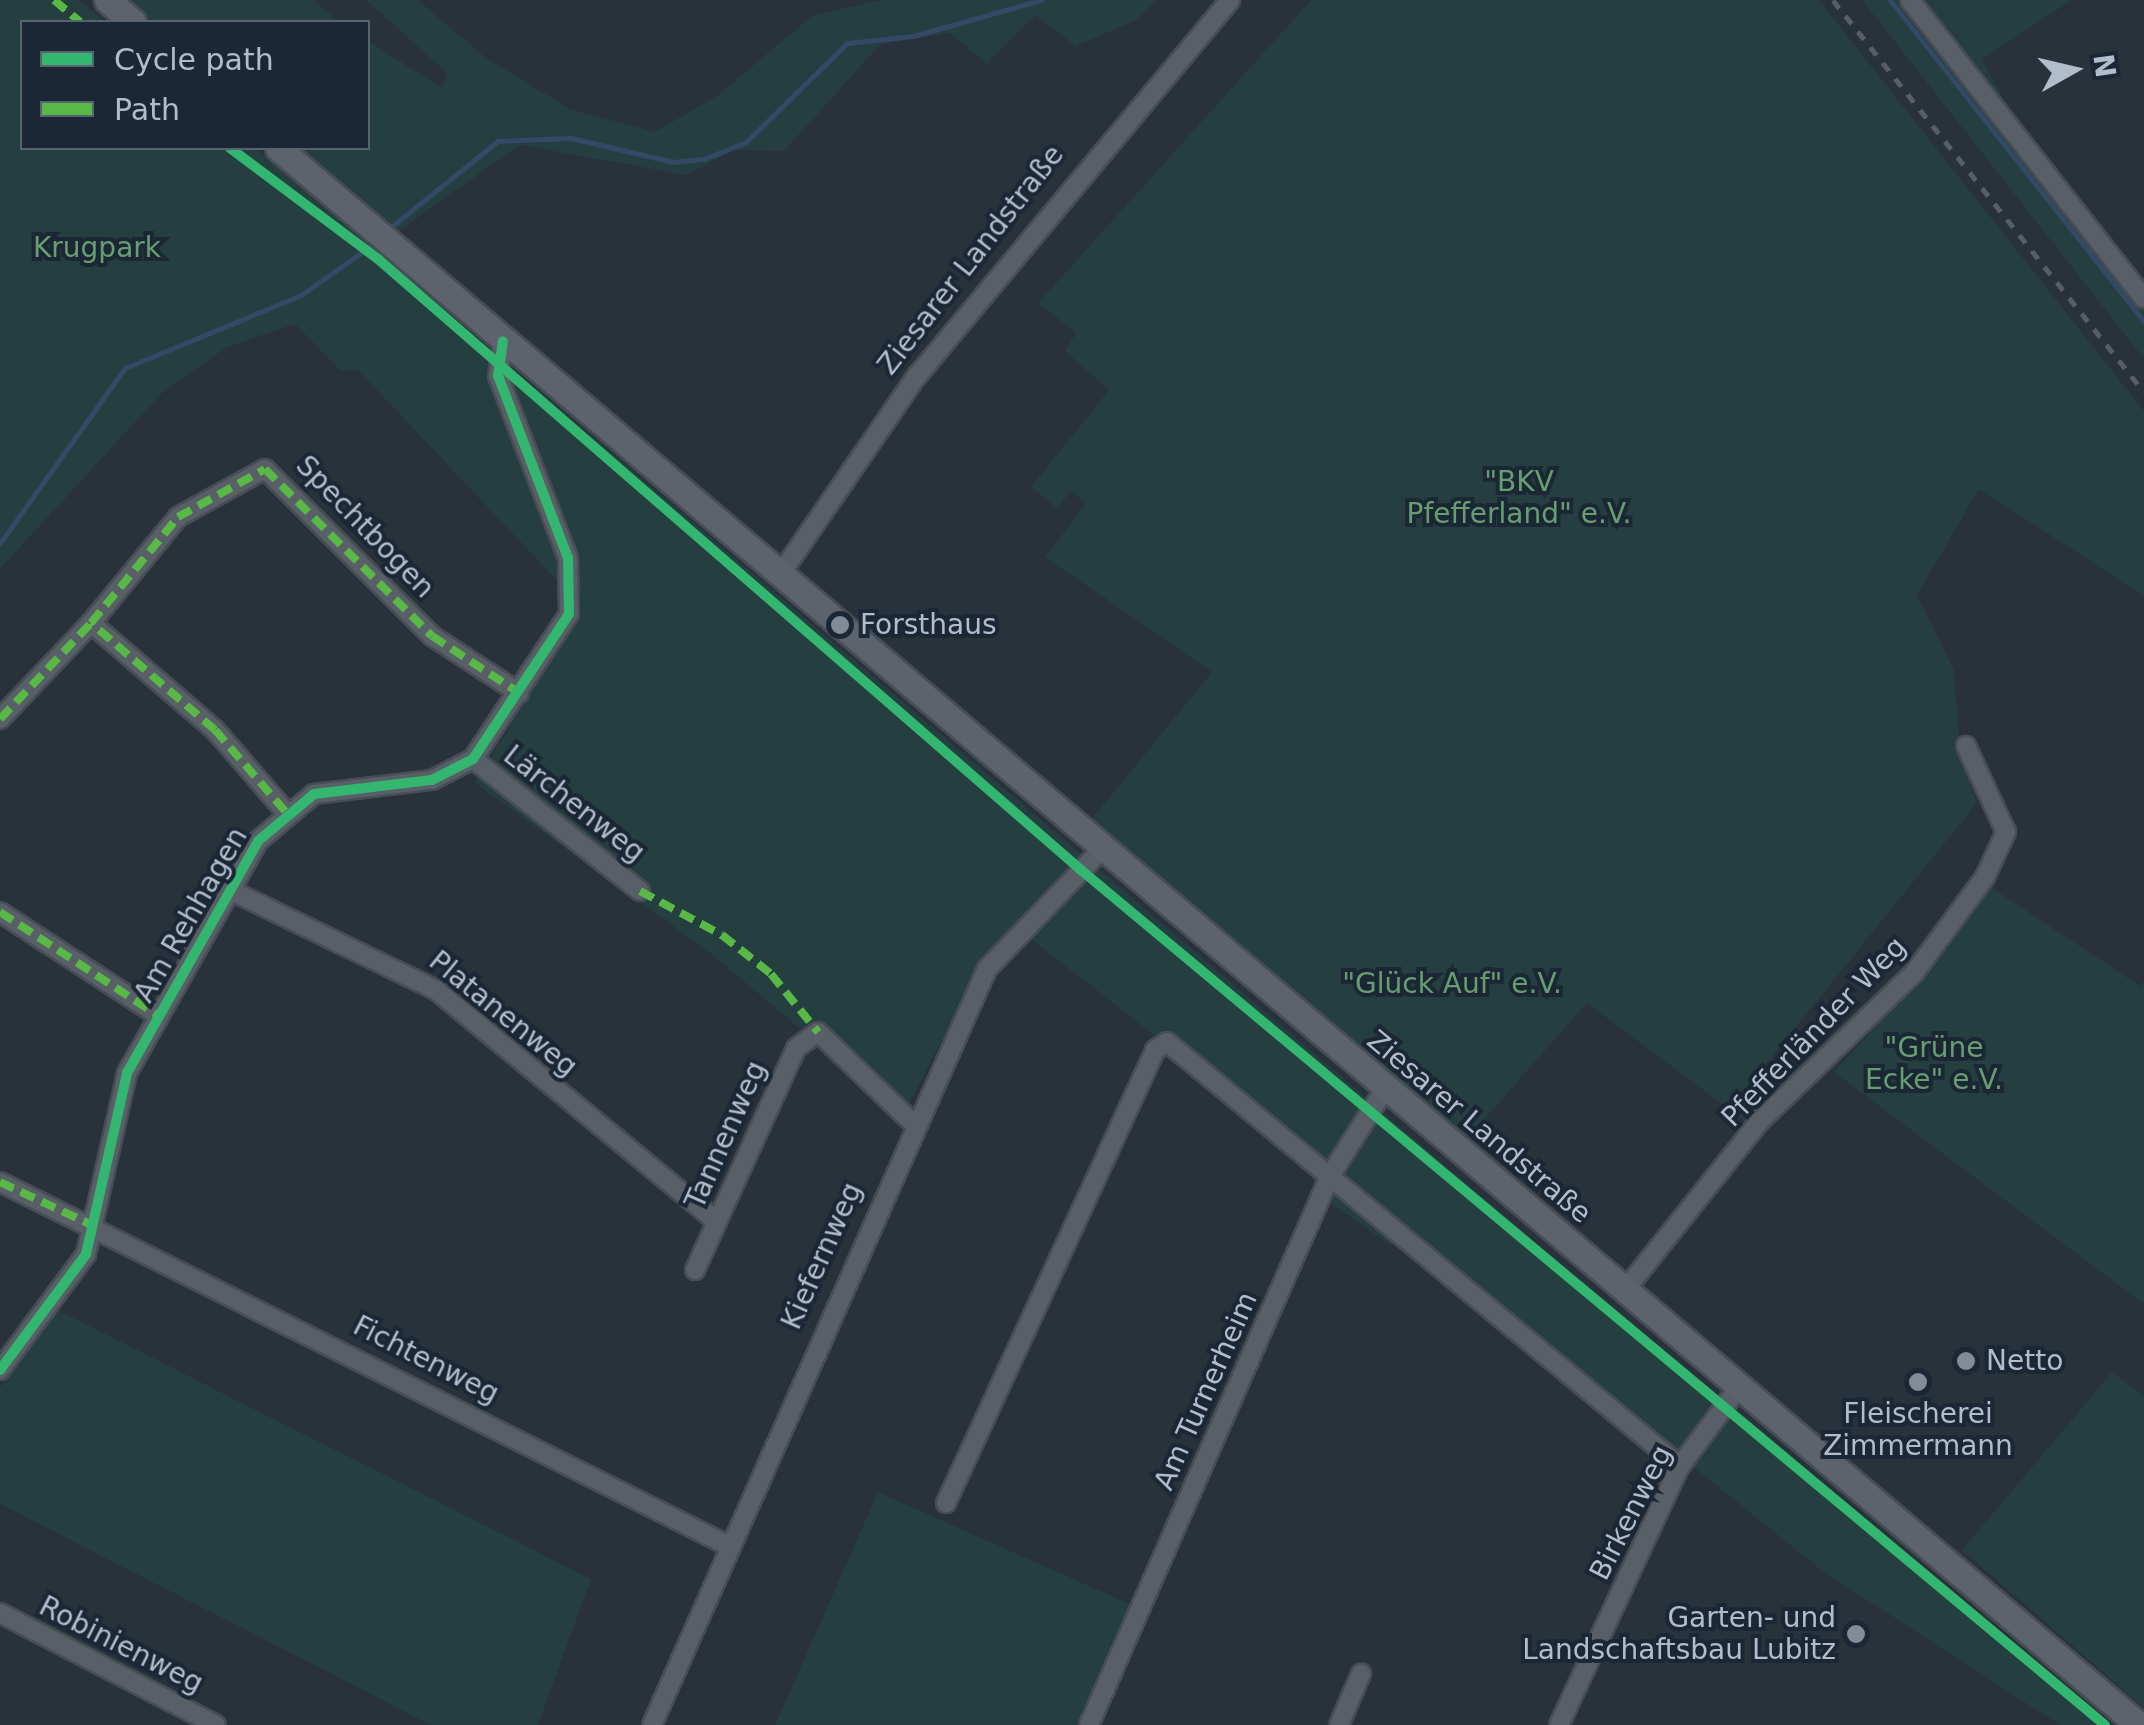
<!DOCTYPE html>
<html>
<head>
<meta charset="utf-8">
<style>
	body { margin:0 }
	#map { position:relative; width:2144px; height:1725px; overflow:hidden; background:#29313a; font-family:"DejaVu Sans",sans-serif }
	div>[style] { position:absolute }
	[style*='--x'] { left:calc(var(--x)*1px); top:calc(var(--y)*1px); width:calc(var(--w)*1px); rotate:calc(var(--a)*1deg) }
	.green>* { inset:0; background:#253e40 }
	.stream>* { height:5px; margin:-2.5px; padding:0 2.5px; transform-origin:2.5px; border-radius:2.5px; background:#334a66 }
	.roads { filter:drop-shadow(2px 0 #474d54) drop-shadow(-2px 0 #474d54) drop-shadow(0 2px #474d54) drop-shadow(0 -2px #474d54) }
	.minor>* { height:18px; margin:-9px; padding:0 9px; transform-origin:9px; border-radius:9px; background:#595f67 }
	.secondary>* { height:25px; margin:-12.5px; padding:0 12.5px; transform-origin:12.5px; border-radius:12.5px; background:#5d636c }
	.rail>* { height:5px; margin-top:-2.5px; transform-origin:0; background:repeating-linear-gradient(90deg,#585e65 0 10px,transparent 0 20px) }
	.quiet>* { height:8px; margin-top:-4px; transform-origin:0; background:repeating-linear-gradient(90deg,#58b947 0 15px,transparent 0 23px) }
	.cycleway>* { height:10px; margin:-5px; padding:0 5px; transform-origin:5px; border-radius:5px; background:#33b770 }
	.dots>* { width:28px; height:28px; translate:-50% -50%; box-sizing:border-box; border:5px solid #1b2735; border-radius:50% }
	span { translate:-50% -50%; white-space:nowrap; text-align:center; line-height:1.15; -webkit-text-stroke:8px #1b2735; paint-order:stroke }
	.park-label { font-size:28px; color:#679e70 }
	.street-label { font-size:28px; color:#b2bdcb }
	.poi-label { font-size:28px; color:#b2bdcb }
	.left { translate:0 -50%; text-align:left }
	.right { translate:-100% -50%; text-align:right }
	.legend { position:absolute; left:20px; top:20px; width:350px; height:130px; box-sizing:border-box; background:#1b2735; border:2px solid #576371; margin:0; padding:12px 18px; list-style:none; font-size:30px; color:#b2bdcb }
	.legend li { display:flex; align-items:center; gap:20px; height:50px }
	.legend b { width:50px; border:2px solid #576371 }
	.north { position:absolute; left:2024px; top:20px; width:100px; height:100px; -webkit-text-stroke:8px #1b2735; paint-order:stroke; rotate:82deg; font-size:28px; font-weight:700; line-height:40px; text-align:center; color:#b2bdcb }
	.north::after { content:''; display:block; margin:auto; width:35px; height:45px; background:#b2bdcb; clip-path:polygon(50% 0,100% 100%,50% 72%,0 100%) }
</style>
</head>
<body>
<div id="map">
	<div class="green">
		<i style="clip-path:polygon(0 0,79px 0,106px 22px,22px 22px,22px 148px,255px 148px,2100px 1725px,2060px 1725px,1821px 1570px,1402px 1231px,1390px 1245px,1329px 1202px,1341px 1180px,1023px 933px,1012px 929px,985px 958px,898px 1125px,827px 1051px,710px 953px,475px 783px,569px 630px,562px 586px,358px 370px,340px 370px,295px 324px,227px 347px,161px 394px,0 569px)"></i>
		<i style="clip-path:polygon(126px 0,314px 0,339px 22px,152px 22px)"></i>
		<i style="clip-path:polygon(366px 0,418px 0,486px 58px,570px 109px,655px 132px,717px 96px,813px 15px,882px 0,1156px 0,1137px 20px,1076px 46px,1035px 15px,987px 64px,950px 33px,881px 44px,784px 151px,734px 150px,686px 175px,520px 145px,397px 232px,298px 148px,368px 148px,368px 41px,442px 88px,447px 73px)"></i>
		<i style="clip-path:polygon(1311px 0,1819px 0,2144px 411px,2144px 596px,1979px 489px,1917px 595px,1954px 670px,1960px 751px,1977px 803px,1763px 1068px,1775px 1085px,1749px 1124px,1587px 1003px,1465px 1141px,1090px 821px,1212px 672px,1045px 557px,1086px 503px,1071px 491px,1057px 508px,1031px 487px,1109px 390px,1065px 351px,1076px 333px,1038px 303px)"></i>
		<i style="clip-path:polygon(1862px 0,1904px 0,2144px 305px,2144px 359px)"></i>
		<i style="clip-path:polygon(1918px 0,2072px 0,1982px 59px,2018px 126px)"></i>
		<i style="clip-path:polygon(1989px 886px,2140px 986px,2144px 980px,2144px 1304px,1834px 1072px,1940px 958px)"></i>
		<i style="clip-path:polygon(58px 1310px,591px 1579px,538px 1725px,431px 1725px,0 1504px,0 1387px)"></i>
		<i style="clip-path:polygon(2112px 1372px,2144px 1396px,2144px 1708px,1962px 1550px)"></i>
		<i style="clip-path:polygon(878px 1492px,1132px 1605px,1079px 1725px,775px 1725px)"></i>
	</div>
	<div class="stream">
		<i style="--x:1890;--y:0;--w:410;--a:51.7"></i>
		<i style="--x:386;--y:231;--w:144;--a:-38.8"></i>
		<i style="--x:498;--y:141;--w:73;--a:-2.4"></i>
		<i style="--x:571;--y:138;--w:105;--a:13.2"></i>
		<i style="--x:673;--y:162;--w:31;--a:-6"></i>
		<i style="--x:704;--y:159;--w:45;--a:-22"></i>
		<i style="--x:746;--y:142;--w:141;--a:-44.4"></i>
		<i style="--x:847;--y:43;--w:66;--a:-6.1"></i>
		<i style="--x:913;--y:36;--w:133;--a:-15.7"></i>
		<i style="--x:0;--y:543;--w:215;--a:-54.5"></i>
		<i style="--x:125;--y:368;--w:191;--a:-22.5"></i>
		<i style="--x:301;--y:295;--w:90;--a:-35.1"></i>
	</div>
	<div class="roads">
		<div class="minor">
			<i style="--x:1910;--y:0;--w:379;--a:51.9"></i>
			<i style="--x:780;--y:575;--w:242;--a:-55.5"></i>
			<i style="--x:917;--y:376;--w:489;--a:-50.2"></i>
			<i style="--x:0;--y:719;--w:132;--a:-46.5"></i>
			<i style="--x:473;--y:759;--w:213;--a:38.3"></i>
			<i style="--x:285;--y:811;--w:107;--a:-130.8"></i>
			<i style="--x:215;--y:730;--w:164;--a:-139.2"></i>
			<i style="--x:91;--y:623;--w:137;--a:-50.6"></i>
			<i style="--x:178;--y:517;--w:99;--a:-28.9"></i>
			<i style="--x:265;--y:469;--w:236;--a:45"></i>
			<i style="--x:432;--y:636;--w:104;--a:33.2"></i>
			<i style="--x:230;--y:890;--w:229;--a:25.9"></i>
			<i style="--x:436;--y:990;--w:364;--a:39.5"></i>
			<i style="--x:0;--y:912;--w:190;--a:33.2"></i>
			<i style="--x:0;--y:1182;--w:817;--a:26.53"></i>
			<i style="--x:695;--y:1270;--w:244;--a:-65.5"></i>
			<i style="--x:796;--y:1048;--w:27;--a:-36"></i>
			<i style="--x:818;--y:1032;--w:130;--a:43.8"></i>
			<i style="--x:1625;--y:1290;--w:215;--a:-51.4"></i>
			<i style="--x:1759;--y:1122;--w:215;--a:-43.9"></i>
			<i style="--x:1914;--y:973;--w:119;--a:-53.5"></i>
			<i style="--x:1985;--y:877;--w:50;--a:-65"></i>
			<i style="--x:2006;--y:832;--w:95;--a:-114.9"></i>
			<i style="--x:0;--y:1370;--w:144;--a:-53.4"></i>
			<i style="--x:86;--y:1254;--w:186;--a:-77.2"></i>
			<i style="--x:127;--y:1073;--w:266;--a:-60.5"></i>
			<i style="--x:258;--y:841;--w:73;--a:-40"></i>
			<i style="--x:314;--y:794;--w:119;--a:-6.8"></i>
			<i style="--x:432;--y:780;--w:46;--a:-27.1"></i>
			<i style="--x:473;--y:759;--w:174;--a:-56.5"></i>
			<i style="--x:569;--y:614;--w:56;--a:-91"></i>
			<i style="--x:568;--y:558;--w:195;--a:-111"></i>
			<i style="--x:498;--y:376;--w:35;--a:-82"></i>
			<i style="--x:946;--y:1503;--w:499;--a:-65.2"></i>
			<i style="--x:1155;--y:1050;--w:14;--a:-34"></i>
			<i style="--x:1167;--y:1042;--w:666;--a:39.57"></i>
			<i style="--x:0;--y:1613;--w:243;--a:27.4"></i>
			<i style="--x:652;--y:1725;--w:827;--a:-66.1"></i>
			<i style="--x:987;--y:969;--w:168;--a:-46.2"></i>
			<i style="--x:1089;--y:1725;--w:600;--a:-66.3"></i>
			<i style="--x:1330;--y:1176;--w:105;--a:-57.8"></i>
			<i style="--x:1339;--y:1725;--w:56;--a:-66.7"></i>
			<i style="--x:1559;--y:1725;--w:286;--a:-65"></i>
			<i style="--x:1680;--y:1466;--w:99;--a:-53.2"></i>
		</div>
		<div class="secondary">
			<i style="--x:107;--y:0;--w:34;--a:40"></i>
			<i style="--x:278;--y:148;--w:2439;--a:40.28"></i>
		</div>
	</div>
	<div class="rail">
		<i style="--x:1833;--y:0;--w:500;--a:51.57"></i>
	</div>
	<div class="quiet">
		<i style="--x:54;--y:0;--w:34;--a:40"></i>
		<i style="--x:0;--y:719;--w:132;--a:-46.5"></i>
		<i style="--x:285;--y:811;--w:107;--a:-130.8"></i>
		<i style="--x:215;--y:730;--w:164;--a:-139.2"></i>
		<i style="--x:91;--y:623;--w:137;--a:-50.6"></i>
		<i style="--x:178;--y:517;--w:99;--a:-28.9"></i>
		<i style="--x:265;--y:469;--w:236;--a:45"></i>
		<i style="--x:432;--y:636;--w:104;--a:33.2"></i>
		<i style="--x:640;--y:891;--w:93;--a:28.2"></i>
		<i style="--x:722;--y:935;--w:63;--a:38.5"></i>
		<i style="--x:771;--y:974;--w:75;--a:51"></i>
		<i style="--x:0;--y:912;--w:190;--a:33.2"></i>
		<i style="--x:0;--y:1182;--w:104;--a:25.1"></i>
	</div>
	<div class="cycleway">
		<i style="--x:230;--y:148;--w:185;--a:36.9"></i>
		<i style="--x:378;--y:259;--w:931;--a:40.99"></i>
		<i style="--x:1081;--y:870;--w:1334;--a:39.86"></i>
		<i style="--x:0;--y:1370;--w:144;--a:-53.4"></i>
		<i style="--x:86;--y:1254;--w:186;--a:-77.2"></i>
		<i style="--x:127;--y:1073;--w:266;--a:-60.5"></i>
		<i style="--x:258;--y:841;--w:73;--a:-40"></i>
		<i style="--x:314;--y:794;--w:119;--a:-6.8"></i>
		<i style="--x:432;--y:780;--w:46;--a:-27.1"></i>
		<i style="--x:473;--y:759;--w:174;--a:-56.5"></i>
		<i style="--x:569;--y:614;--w:56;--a:-91"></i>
		<i style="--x:568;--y:558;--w:195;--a:-111"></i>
		<i style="--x:498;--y:376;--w:35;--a:-82"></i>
	</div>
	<div class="dots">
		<i style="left:840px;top:625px;background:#828c98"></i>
		<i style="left:1966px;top:1361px;background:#828c98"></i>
		<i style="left:1918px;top:1382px;background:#828c98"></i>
		<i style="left:1856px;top:1634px;background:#828c98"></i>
	</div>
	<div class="park-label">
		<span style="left:97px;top:248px">Krugpark</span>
		<span style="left:1519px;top:498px">"BKV<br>Pfefferland" e.V.</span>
		<span style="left:1452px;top:984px">"Glück Auf" e.V.</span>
		<span style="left:1934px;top:1064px">"Grüne<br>Ecke" e.V.</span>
	</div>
	<div class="street-label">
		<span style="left:971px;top:260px;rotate:-52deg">Ziesarer Landstraße</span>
		<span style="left:365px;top:527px;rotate:46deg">Spechtbogen</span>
		<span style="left:574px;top:804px;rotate:38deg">Lärchenweg</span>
		<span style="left:191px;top:915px;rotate:-60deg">Am Rehhagen</span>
		<span style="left:503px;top:1014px;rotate:39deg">Platanenweg</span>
		<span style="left:1814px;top:1032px;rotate:-46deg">Pfefferländer Weg</span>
		<span style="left:1479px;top:1127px;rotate:40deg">Ziesarer Landstraße</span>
		<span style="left:726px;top:1135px;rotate:-66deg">Tannenweg</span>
		<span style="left:822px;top:1256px;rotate:-66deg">Kiefernweg</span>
		<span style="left:426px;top:1360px;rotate:27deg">Fichtenweg</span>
		<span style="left:1206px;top:1391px;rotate:-66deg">Am Turnerheim</span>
		<span style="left:1631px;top:1513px;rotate:-63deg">Birkenweg</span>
		<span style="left:121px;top:1645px;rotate:27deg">Robinienweg</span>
	</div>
	<div class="poi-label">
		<span class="left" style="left:860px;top:625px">Forsthaus</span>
		<span class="left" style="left:1986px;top:1361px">Netto</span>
		<span style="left:1918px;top:1430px">Fleischerei<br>Zimmermann</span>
		<span class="right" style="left:1836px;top:1634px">Garten- und<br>Landschaftsbau Lubitz</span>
	</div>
	<ul class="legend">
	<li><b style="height:12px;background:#33b770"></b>Cycle path</li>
	<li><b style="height:12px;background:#58b947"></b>Path</li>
	</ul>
	<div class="north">N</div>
</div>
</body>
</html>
